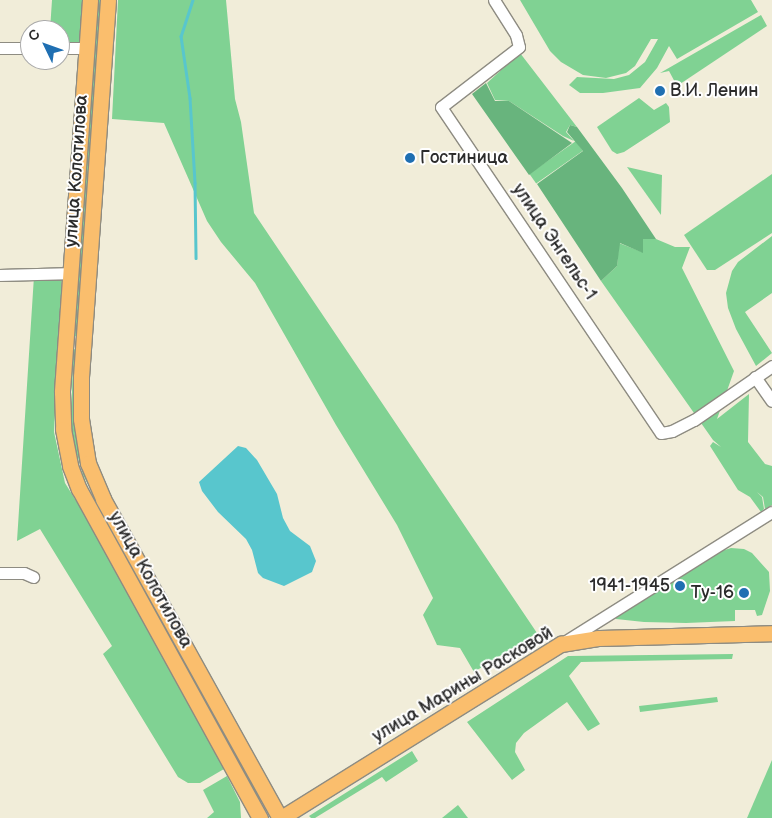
<!DOCTYPE html>
<html>
<head>
<meta charset="utf-8">
<style>
	body { margin:0 }
	#map { position:relative; width:772px; height:818px; overflow:hidden; background:#f1edd9; font-family:"Balsamiq Sans",sans-serif }
	div>[style] { position:absolute }
	[style*='--x'] { left:calc(var(--x)*1px); top:calc(var(--y)*1px); width:calc(var(--w)*1px); rotate:calc(var(--a)*1deg) }
	.green>* { inset:0; background:#80d293; transform-origin:0 0 }
	.forest>* { inset:0; background:#68b47d }
	.water>* { inset:0; background:#58c6cd }
	.stream>* { height:2.5px; margin:-1.25px; padding:0 1.25px; transform-origin:1.25px; border-radius:1.25px; background:#58c6cd }
	.roads { filter:drop-shadow(1px 0 #8e8c82) drop-shadow(-1px 0 #8e8c82) drop-shadow(0 1px #8e8c82) drop-shadow(0 -1px #8e8c82) }
	.minor>* { height:11px; margin:-5.5px; padding:0 5.5px; transform-origin:5.5px; border-radius:5.5px; background:#fff }
	.major>* { height:15px; margin:-7.5px; padding:0 7.5px; transform-origin:7.5px; border-radius:7.5px; background:#fabe6d }
	.dots>* { width:14px; height:14px; translate:-50% -50%; box-sizing:border-box; border:2px solid #fff; border-radius:50% }
	span { translate:-50% -50%; white-space:nowrap; text-align:center; line-height:1.15; -webkit-text-stroke:4px #fff; paint-order:stroke }
	.poi-label { font-size:18px; color:#2b2b2b }
	.left { translate:0 -50%; text-align:left }
	.right { translate:-100% -50%; text-align:right }
	.street-label { font-size:18px; color:#2b2b2b }
	.north { position:absolute; left:20px; top:20px; width:50px; height:50px; box-sizing:border-box; background:#fff; border:1px solid #aaa; border-radius:50%; rotate:312deg; font-size:14px; font-weight:700; line-height:20px; text-align:center; color:#2b2b2b }
	.north::after { content:''; display:block; margin:auto; width:18px; height:22px; background:#1f6fb2; clip-path:polygon(50% 0,100% 100%,50% 72%,0 100%) }
</style>
</head>
<body>
<div id="map">
	<div class="green">
		<i style="clip-path:polygon(52px 0,83px 0,79px 42px,60px 42px,60px 30px,50px 30px)"></i>
		<i style="clip-path:polygon(97px 0,103px 0,80px 337px,73px 336px)"></i>
		<i style="clip-path:polygon(118px 0,226px 0,235px 99px,241px 122px,254px 213px,537px 633px,474px 672px,460px 648px,437px 645px,423px 615px,433px 598px,397px 525px,336px 425px,255px 283px,221px 242px,207px 221px,164px 123px,112px 119px)"></i>
		<i style="clip-path:polygon(520px 0,751px 0,758px 12px,677px 59px,669px 46px,657px 68px,640px 88px,603px 93px,580px 93px,569px 85px,577px 77px,614px 79px,629px 75px,645px 62px,658px 39px,651px 39px,635px 66px,626px 73px,606px 78px,583px 75px,561px 62px,550px 51px)"></i>
		<i style="clip-path:polygon(761px 15px,767px 26px,677px 86px,669px 71px,660px 73px)"></i>
		<i style="clip-path:polygon(520px 53px,577px 127px,570px 125px,566px 132px,574px 141px,563px 136px,509px 101px,495px 100px,487px 83px)"></i>
		<i style="clip-path:polygon(639px 98px,654px 110px,666px 103px,669px 107px,670px 122px,624px 152px,617px 154px,612px 151px,597px 127px)"></i>
		<i style="left:576px;top:141px;width:12px;height:57px;rotate:55deg"></i>
		<i style="clip-path:polygon(627px 167px,662px 175px,661px 215px)"></i>
		<i style="clip-path:polygon(772px 174px,772px 233px,715px 270px,707px 270px,684px 235px)"></i>
		<i style="clip-path:polygon(772px 236px,772px 293px,745px 312px,772px 353px,756px 366px,736px 329px,728px 308px,726px 293px,732px 271px,738px 262px)"></i>
		<i style="clip-path:polygon(643px 239px,656px 239px,675px 247px,690px 247px,682px 268px,734px 371px,717px 419px,749px 394px,748px 442px,765px 464px,772px 466px,772px 505px,765px 509px,763px 497px,757px 492px,762px 497px,764px 509px,761px 512px,750px 497px,738px 490px,710px 446px,713px 442px,721px 447px,713px 440px,601px 281px,617px 266px,619px 243px,642px 252px)"></i>
		<i style="clip-path:polygon(34px 276px,62px 276px,54px 432px,65px 483px,88px 520px,224px 769px,200px 783px,188px 783px,178px 777px,103px 654px,112px 646px,40px 529px,17px 541px)"></i>
		<i style="clip-path:polygon(73px 349px,80px 350px,83px 447px,257px 785px,261px 802px,251px 787px,122px 551px,83px 475px,71px 434px)"></i>
		<i style="clip-path:polygon(731px 548px,744px 549px,752px 553px,769px 572px,770px 591px,762px 615px,757px 616px,755px 610px,735px 610px,735px 621px,686px 623px,644px 622px,616px 619px,616px 613px,715px 553px)"></i>
		<i style="clip-path:polygon(733px 654px,732px 659px,581px 662px,569px 676px,600px 724px,588px 731px,567px 702px,524px 733px,516px 743px,515px 752px,525px 770px,512px 780px,467px 722px,568px 656px)"></i>
		<i style="clip-path:polygon(717px 697px,718px 702px,640px 712px,639px 706px)"></i>
		<i style="clip-path:polygon(412px 751px,418px 761px,386px 782px,382px 777px,315px 818px,311px 818px,309px 816px)"></i>
		<i style="clip-path:polygon(772px 760px,772px 818px,747px 818px)"></i>
		<i style="clip-path:polygon(227px 776px,240px 802px,241px 818px,207px 818px,214px 812px,203px 790px)"></i>
		<i style="clip-path:polygon(458px 805px,468px 818px,442px 818px)"></i>
	</div>
	<div class="forest">
		<i style="clip-path:polygon(486px 83px,495px 101px,509px 101px,572px 143px,529px 175px,472px 94px)"></i>
		<i style="clip-path:polygon(570px 125px,577px 127px,622px 188px,656px 239px,643px 239px,643px 253px,620px 243px,617px 266px,601px 281px,537px 184px,583px 151px,567px 132px)"></i>
	</div>
	<div class="water">
		<i style="clip-path:polygon(238px 446px,246px 448px,257px 460px,277px 494px,283px 518px,290px 531px,310px 546px,316px 561px,312px 572px,284px 586px,263px 578px,258px 573px,252px 550px,246px 539px,218px 512px,202px 491px,199px 482px)"></i>
	</div>
	<div class="stream">
		<i style="--x:193;--y:0;--w:38;--a:108"></i>
		<i style="--x:181;--y:36;--w:63;--a:81.7"></i>
		<i style="--x:190;--y:98;--w:85;--a:86.6"></i>
		<i style="--x:195;--y:183;--w:75;--a:89.2"></i>
	</div>
	<div class="roads">
		<div class="minor">
			<i style="--x:494;--y:0;--w:41;--a:57.8"></i>
			<i style="--x:516;--y:35;--w:12;--a:76"></i>
			<i style="--x:519;--y:47;--w:98;--a:142.4"></i>
			<i style="--x:441;--y:107;--w:393;--a:56"></i>
			<i style="--x:661;--y:433;--w:11;--a:-10"></i>
			<i style="--x:672;--y:431;--w:25;--a:-27"></i>
			<i style="--x:694;--y:420;--w:95;--a:-34.7"></i>
			<i style="--x:0;--y:48;--w:30;--a:0"></i>
			<i style="--x:60;--y:48;--w:27;--a:0"></i>
			<i style="--x:0;--y:275;--w:70;--a:-1.6"></i>
			<i style="--x:755;--y:377;--w:29;--a:55"></i>
			<i style="--x:0;--y:573;--w:24;--a:0"></i>
			<i style="--x:24;--y:573;--w:10;--a:24"></i>
			<i style="--x:566;--y:641;--w:243;--a:-32.1"></i>
		</div>
		<div class="major">
			<i style="--x:90;--y:0;--w:393;--a:94.1"></i>
			<i style="--x:62;--y:392;--w:37;--a:88"></i>
			<i style="--x:63;--y:429;--w:38;--a:79"></i>
			<i style="--x:70;--y:466;--w:25;--a:69"></i>
			<i style="--x:79;--y:489;--w:376;--a:61.2"></i>
			<i style="--x:108;--y:0;--w:378;--a:94.1"></i>
			<i style="--x:81;--y:377;--w:42;--a:90"></i>
			<i style="--x:81;--y:419;--w:45;--a:81"></i>
			<i style="--x:88;--y:463;--w:39;--a:67"></i>
			<i style="--x:103;--y:499;--w:365;--a:61"></i>
			<i style="--x:281;--y:818;--w:330;--a:-31.9"></i>
			<i style="--x:561;--y:644;--w:37;--a:-9"></i>
			<i style="--x:598;--y:638;--w:174;--a:-1.6"></i>
		</div>
	</div>
	<div class="dots">
		<i style="left:660px;top:91px;background:#1f6fb2"></i>
		<i style="left:410px;top:158px;background:#1f6fb2"></i>
		<i style="left:680px;top:586px;background:#1f6fb2"></i>
		<i style="left:744px;top:593px;background:#1f6fb2"></i>
	</div>
	<div class="poi-label">
		<span class="left" style="left:670px;top:91px">В.И. Ленин</span>
		<span class="left" style="left:420px;top:158px">Гостиница</span>
		<span class="right" style="left:670px;top:586px">1941-1945</span>
		<span class="right" style="left:734px;top:593px">Ту-16</span>
	</div>
	<div class="street-label">
		<span style="left:77px;top:171px;rotate:-86deg">улица Колотилова</span>
		<span style="left:554px;top:242px;rotate:56deg">улица Энгельс-1</span>
		<span style="left:150px;top:580px;rotate:61deg">улица Колотилова</span>
		<span style="left:463px;top:685px;rotate:-31deg">улица Марины Расковой</span>
	</div>
	<div class="north">С</div>
</div>
</body>
</html>
